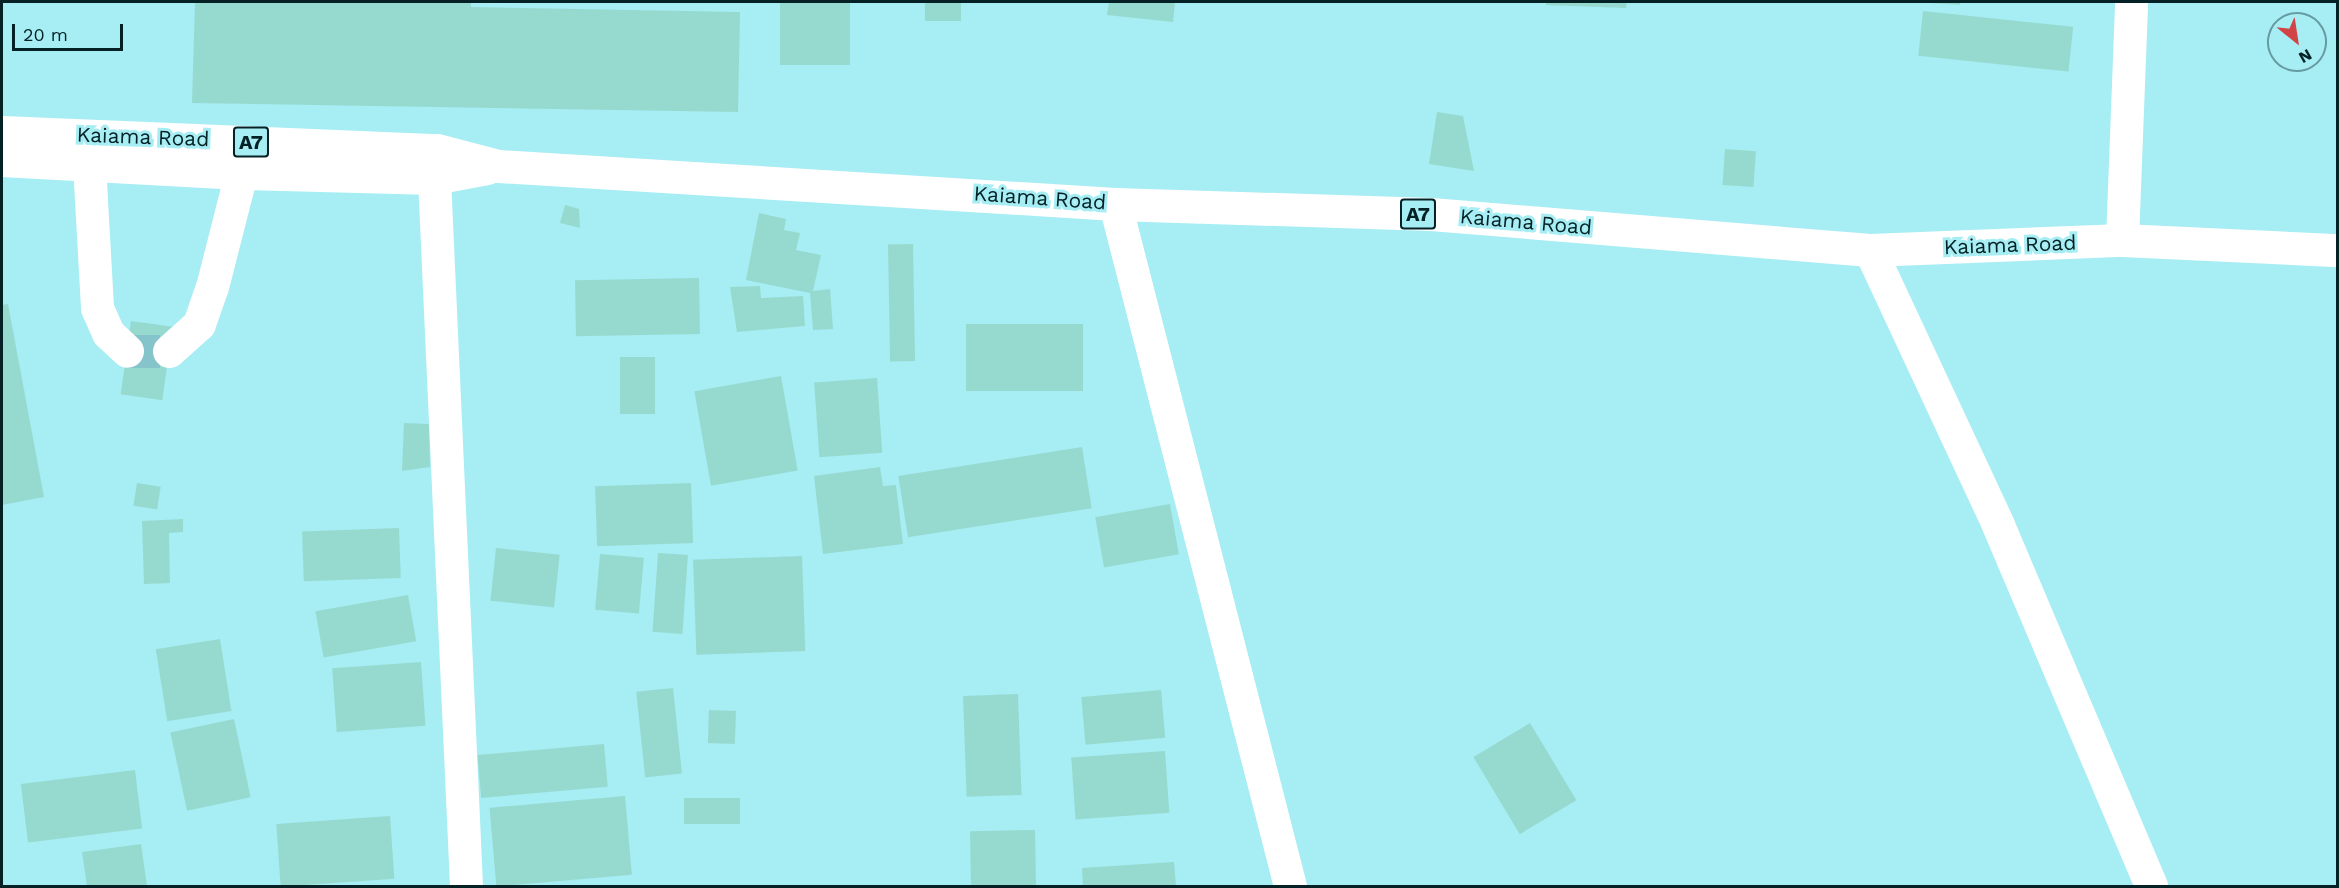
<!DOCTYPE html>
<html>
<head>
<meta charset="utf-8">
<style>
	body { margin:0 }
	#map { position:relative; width:2339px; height:888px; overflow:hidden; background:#a7edf4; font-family:"Work Sans",sans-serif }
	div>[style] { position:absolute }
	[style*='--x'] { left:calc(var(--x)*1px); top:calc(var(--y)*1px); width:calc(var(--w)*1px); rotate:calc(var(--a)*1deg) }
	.building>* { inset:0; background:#96dacf; transform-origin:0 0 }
	.minor-tunnel>* { height:33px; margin-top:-16.5px; transform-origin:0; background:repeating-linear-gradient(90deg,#86c4cb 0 33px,transparent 0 49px) }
	.minor>* { height:33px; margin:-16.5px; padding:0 16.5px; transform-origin:16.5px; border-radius:16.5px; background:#fff }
	.highway>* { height:33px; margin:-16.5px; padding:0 16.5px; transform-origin:16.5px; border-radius:16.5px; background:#fff }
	span { translate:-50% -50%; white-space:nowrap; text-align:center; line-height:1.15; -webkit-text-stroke:6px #a7edf4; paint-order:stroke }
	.shield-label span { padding:2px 4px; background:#a7edf4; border:2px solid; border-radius:4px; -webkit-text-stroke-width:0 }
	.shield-label { font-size:20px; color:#042225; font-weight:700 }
	.street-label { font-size:21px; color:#042225 }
	.frame { position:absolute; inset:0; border:3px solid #042225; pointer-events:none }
	.north { position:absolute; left:2267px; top:12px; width:60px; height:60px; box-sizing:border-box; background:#a7edf4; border:2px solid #669ca1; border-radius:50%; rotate:150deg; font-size:16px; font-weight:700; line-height:24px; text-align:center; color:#042225 }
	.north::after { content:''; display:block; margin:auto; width:21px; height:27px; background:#d24346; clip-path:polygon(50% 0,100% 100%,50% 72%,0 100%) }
	.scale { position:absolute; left:12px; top:24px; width:111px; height:27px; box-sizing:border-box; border:3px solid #042225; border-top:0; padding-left:8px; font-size:18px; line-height:21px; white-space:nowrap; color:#042225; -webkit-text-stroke:4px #a7edf4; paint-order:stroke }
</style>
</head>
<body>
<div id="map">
	<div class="building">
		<i style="clip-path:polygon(195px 2px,471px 2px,471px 7px,740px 12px,738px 112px,192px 103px)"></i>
		<i style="left:780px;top:2px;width:70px;height:63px"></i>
		<i style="left:925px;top:2px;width:36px;height:19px"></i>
		<i style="clip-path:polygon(1109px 2px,1175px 2px,1173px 22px,1107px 15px)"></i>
		<i style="clip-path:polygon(1546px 2px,1627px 2px,1626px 8px,1546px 5px)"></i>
		<i style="clip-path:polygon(1930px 2px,1960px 2px,1960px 5px,1930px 3px)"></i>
		<i style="left:1923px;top:11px;width:151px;height:45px;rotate:6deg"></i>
		<i style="clip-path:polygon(1437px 112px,1463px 116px,1474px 171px,1429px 164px)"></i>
		<i style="left:1725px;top:149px;width:31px;height:36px;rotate:4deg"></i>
		<i style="clip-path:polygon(565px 205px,579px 209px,580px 228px,560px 223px)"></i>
		<i style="clip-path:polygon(759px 213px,786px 219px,784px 230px,800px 233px,796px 250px,821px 255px,813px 291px,830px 289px,833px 329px,813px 330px,810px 293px,746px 280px)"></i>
		<i style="left:913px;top:244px;width:117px;height:25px;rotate:89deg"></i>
		<i style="left:699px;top:278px;width:56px;height:124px;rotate:89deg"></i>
		<i style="clip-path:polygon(760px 286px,761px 298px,803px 296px,805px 326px,737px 332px,730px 287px)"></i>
		<i style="clip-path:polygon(8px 304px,44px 497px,2px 505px,2px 305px)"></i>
		<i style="left:131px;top:321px;width:42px;height:74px;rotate:8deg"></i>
		<i style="left:1083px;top:324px;width:67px;height:117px;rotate:90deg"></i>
		<i style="left:620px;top:357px;width:35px;height:57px"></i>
		<i style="left:781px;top:376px;width:96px;height:88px;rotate:80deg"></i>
		<i style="left:877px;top:378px;width:75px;height:63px;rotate:86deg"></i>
		<i style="clip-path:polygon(404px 423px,429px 424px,430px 467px,402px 471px)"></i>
		<i style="left:1082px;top:447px;width:62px;height:186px;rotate:81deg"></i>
		<i style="clip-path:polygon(880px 467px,883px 486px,896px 485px,903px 544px,823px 554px,814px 476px)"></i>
		<i style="left:137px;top:483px;width:24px;height:23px;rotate:9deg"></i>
		<i style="left:691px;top:483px;width:60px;height:96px;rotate:88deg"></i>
		<i style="left:1170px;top:504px;width:51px;height:76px;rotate:80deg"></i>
		<i style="clip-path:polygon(183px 519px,183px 532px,169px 533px,170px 583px,144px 584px,142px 521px)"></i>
		<i style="left:399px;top:528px;width:50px;height:97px;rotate:88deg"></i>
		<i style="left:496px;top:548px;width:64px;height:53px;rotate:6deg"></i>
		<i style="left:658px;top:553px;width:30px;height:79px;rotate:4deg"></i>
		<i style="left:600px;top:554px;width:44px;height:56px;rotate:5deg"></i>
		<i style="left:802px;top:556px;width:95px;height:109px;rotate:88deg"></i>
		<i style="left:408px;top:595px;width:47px;height:94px;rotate:80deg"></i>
		<i style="left:220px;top:639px;width:73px;height:65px;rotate:81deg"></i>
		<i style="left:421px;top:662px;width:64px;height:89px;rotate:86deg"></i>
		<i style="left:673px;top:688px;width:86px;height:37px;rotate:84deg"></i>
		<i style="left:1161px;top:690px;width:48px;height:80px;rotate:85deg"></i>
		<i style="left:1018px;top:694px;width:101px;height:55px;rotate:88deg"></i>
		<i style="left:709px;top:710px;width:27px;height:33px;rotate:2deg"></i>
		<i style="left:234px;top:719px;width:80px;height:65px;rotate:78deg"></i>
		<i style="left:1530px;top:723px;width:90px;height:66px;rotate:59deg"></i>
		<i style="left:604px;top:744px;width:43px;height:127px;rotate:85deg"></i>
		<i style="left:1165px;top:751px;width:62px;height:94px;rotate:86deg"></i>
		<i style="left:135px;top:770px;width:59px;height:115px;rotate:83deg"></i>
		<i style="left:625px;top:796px;width:79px;height:136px;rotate:85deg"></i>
		<i style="left:684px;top:798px;width:56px;height:26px"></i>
		<i style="left:390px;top:816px;width:63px;height:114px;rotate:86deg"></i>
		<i style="left:1035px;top:830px;width:56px;height:65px;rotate:89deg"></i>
		<i style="clip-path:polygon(141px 844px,147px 886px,87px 886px,82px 852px)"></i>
		<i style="clip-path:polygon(1174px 862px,1176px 886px,1083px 886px,1082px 868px)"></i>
	</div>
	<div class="minor-tunnel">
		<i style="--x:127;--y:351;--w:42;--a:0"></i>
	</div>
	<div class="minor">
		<i style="--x:89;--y:164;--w:144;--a:86.8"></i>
		<i style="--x:97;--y:308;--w:27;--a:66"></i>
		<i style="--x:108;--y:333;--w:26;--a:43"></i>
		<i style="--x:434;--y:178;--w:709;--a:87.41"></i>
		<i style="--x:1115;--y:204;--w:704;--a:75.61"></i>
		<i style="--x:2122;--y:240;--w:238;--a:-87.8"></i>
		<i style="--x:1870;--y:250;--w:303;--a:65"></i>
		<i style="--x:1998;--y:525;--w:392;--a:67"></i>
		<i style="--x:169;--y:351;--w:40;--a:-42"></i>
		<i style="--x:199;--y:324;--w:39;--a:-71"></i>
		<i style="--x:212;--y:287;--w:118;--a:-75.7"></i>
	</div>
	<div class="highway">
		<i style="--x:2;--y:132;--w:435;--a:2.4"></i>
		<i style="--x:437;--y:150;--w:63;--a:14.7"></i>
		<i style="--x:498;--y:166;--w:618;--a:3.52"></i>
		<i style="--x:1115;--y:204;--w:316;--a:1.8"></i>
		<i style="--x:1431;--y:214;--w:440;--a:4.7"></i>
		<i style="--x:1870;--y:250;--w:252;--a:-2.3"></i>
		<i style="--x:2122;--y:240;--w:216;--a:2.7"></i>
		<i style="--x:2;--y:160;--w:239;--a:3.1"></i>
		<i style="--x:241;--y:173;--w:193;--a:1.5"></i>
		<i style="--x:434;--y:178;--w:54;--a:-10.7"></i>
	</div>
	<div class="shield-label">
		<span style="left:251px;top:142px">A7</span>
		<span style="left:1418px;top:214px">A7</span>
	</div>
	<div class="street-label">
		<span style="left:143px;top:137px;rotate:2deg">Kaiama Road</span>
		<span style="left:1040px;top:198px;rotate:4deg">Kaiama Road</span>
		<span style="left:1526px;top:222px;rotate:5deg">Kaiama Road</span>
		<span style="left:2010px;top:245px;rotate:-2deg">Kaiama Road</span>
	</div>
	<div class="frame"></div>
	<div class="north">N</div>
	<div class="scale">20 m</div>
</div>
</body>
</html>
